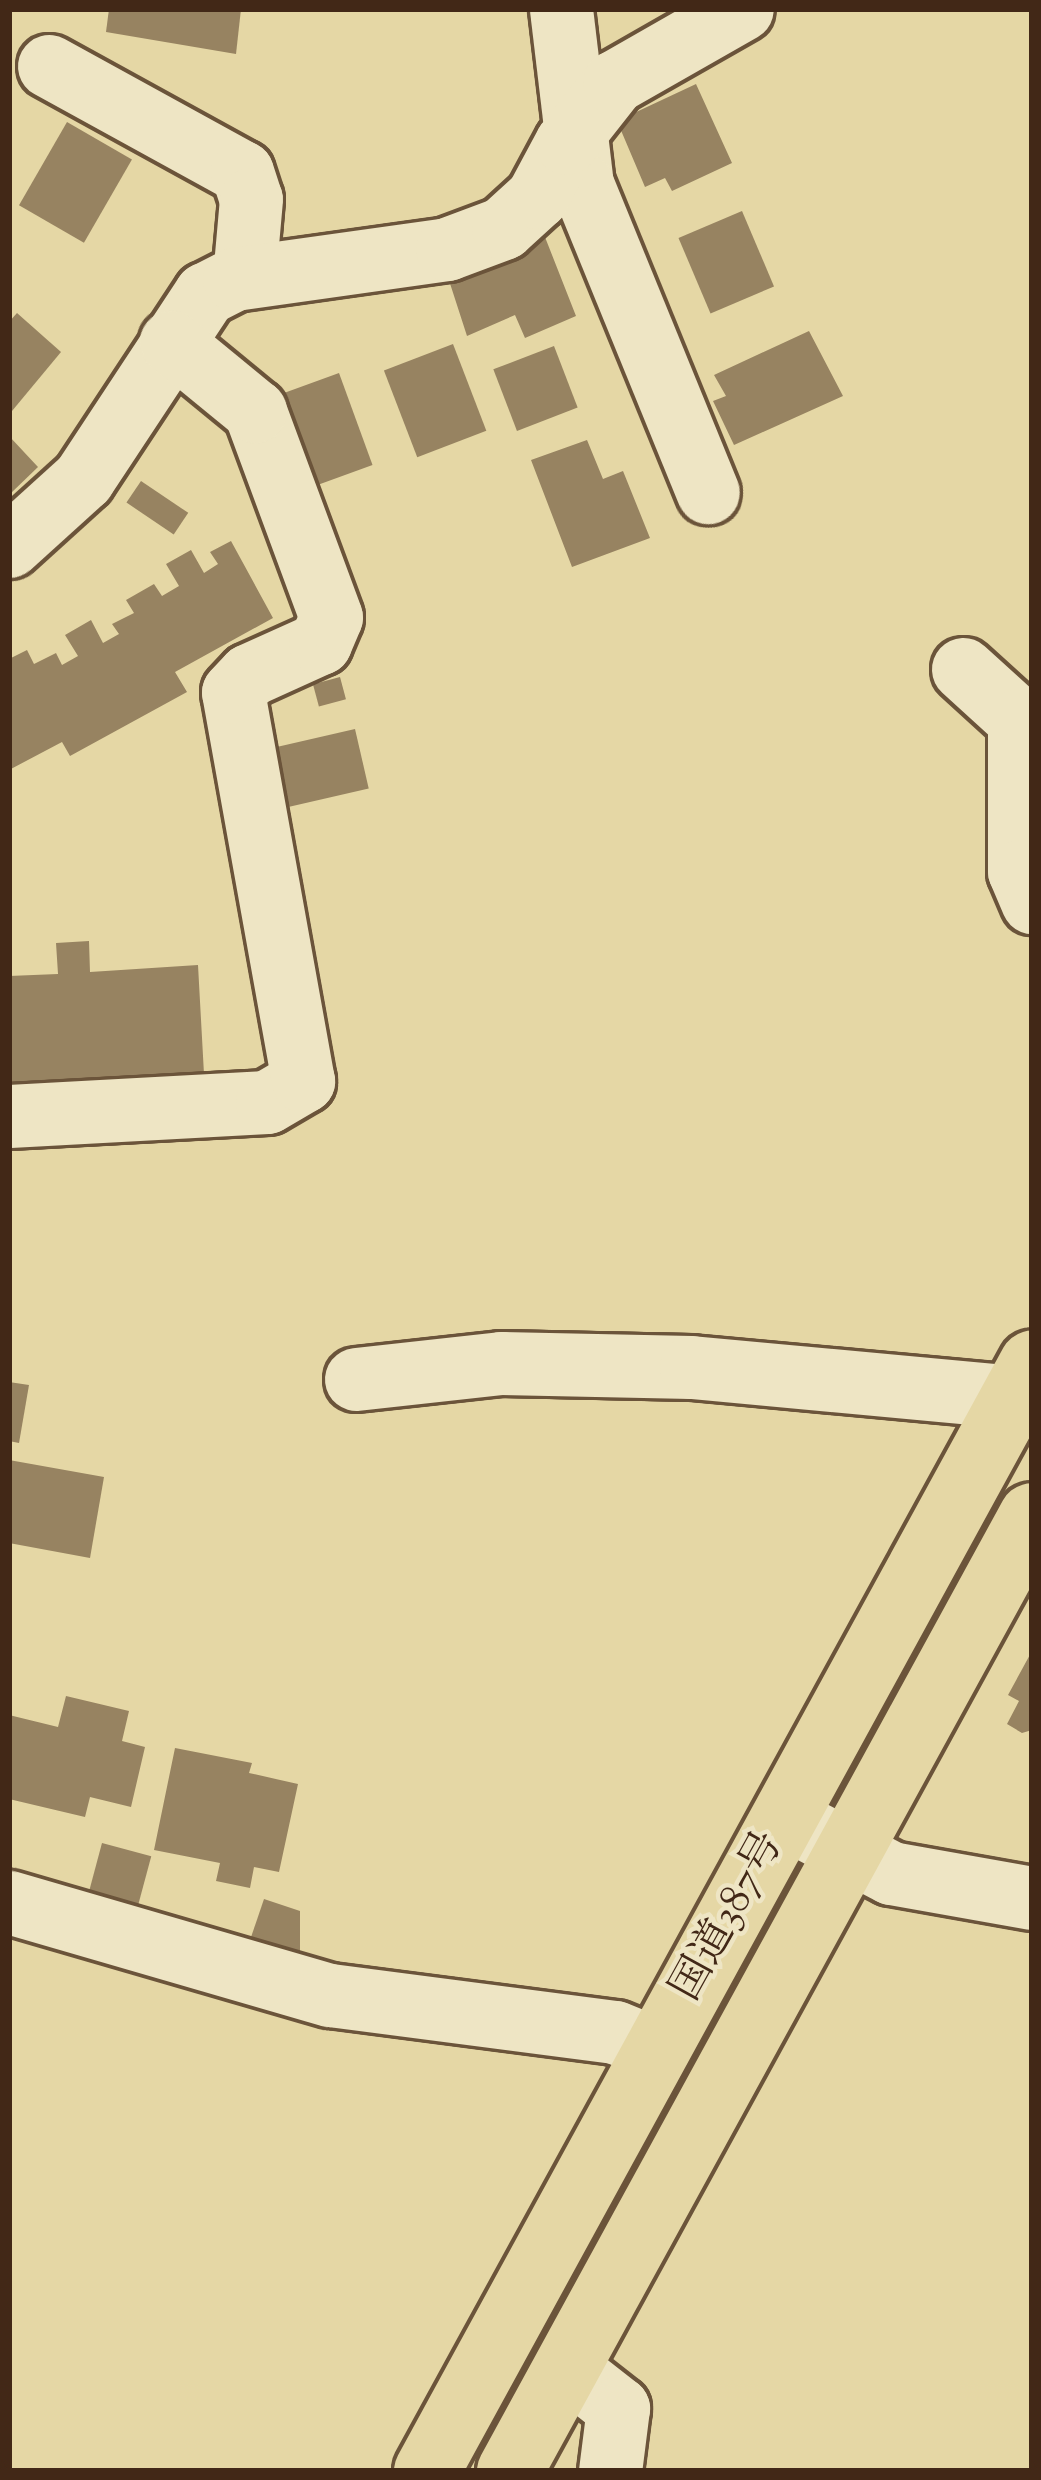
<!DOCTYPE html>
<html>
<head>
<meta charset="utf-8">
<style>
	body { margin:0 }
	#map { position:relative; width:1041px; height:2480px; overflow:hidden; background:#e5d7a5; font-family:"Sorts Mill Goudy","Noto Serif JP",serif }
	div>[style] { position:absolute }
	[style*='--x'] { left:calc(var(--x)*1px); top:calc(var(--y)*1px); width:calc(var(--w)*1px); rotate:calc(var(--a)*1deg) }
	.building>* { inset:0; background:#978361; transform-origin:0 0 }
	.roads { filter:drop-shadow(3px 0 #6b543a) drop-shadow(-3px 0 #6b543a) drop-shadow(0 3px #6b543a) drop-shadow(0 -3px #6b543a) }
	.minor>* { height:63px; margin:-31.5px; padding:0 31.5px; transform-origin:31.5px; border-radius:31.5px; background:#eee5c4 }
	.highway>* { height:66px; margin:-33px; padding:0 33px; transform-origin:33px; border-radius:33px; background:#e5d7a5 }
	span { translate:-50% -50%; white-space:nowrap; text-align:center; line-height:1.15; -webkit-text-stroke:9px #eee5c4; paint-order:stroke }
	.street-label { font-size:42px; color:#422817 }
	.frame { position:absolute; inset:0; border:12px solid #422817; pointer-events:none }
</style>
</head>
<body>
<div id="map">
	<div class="building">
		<i style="clip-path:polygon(109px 9px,241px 9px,236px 54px,106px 32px)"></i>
		<i style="clip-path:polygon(696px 84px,732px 163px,672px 191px,665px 178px,645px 187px,617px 121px)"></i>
		<i style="left:67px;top:122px;width:75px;height:96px;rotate:30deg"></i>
		<i style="left:742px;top:211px;width:82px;height:69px;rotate:67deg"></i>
		<i style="clip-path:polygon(543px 232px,576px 316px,525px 338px,515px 315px,467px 336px,445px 268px)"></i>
		<i style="clip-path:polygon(17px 313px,61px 352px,12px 411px,9px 322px)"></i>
		<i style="clip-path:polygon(809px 331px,843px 396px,734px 445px,713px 401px,726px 396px,714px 375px)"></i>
		<i style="left:453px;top:344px;width:93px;height:74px;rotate:69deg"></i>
		<i style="left:554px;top:346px;width:66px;height:65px;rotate:69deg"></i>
		<i style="left:339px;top:373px;width:98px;height:60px;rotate:70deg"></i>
		<i style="clip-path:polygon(9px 436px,38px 467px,9px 495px)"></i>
		<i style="clip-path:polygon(587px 440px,603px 479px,623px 471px,650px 538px,572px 567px,531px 460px)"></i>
		<i style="left:141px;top:481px;width:57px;height:26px;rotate:34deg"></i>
		<i style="clip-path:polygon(231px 541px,273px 618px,175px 672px,187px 692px,70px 756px,62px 742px,9px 770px,9px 659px,27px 650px,34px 664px,56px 653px,62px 665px,78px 656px,65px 635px,91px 620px,103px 643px,119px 634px,112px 624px,134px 613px,126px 600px,154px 584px,162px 596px,179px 586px,166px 564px,191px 550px,204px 573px,218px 564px,210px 552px)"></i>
		<i style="left:340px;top:677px;width:23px;height:28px;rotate:75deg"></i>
		<i style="left:355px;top:729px;width:61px;height:87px;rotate:77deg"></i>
		<i style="clip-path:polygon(89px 941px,90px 972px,198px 965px,204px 1074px,9px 1083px,9px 976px,58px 974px,56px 943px)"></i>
		<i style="clip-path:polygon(9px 1382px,29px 1385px,19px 1443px,9px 1441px)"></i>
		<i style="clip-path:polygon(9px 1460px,104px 1477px,90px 1558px,9px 1543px)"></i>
		<i style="clip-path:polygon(1032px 1651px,1032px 1730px,1022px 1733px,1007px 1724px,1019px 1701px,1008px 1695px)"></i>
		<i style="clip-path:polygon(66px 1696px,129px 1711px,122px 1741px,145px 1747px,131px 1807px,90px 1797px,85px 1817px,9px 1799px,9px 1715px,58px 1727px)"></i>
		<i style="clip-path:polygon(175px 1748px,252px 1763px,249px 1773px,298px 1784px,279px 1872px,254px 1867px,250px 1888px,216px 1881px,220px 1863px,154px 1850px)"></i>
		<i style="left:102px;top:1843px;width:51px;height:54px;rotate:15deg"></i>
		<i style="clip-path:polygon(264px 1899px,300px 1911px,300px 1963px,248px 1946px)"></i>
	</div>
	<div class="roads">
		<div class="minor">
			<i style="--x:561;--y:9;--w:176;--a:83.2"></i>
			<i style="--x:582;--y:184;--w:333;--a:67.8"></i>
			<i style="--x:49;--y:66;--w:220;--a:28.8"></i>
			<i style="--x:242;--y:172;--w:28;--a:72"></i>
			<i style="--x:251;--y:199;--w:78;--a:95.1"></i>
			<i style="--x:9;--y:546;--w:100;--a:-42.2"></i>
			<i style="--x:83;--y:479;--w:222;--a:-56.6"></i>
			<i style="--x:205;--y:294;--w:33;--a:-27"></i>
			<i style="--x:234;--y:279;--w:215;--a:-8"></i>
			<i style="--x:447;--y:249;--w:60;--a:-20.6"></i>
			<i style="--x:503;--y:228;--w:46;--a:-42.4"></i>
			<i style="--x:537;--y:197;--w:61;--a:-61.8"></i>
			<i style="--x:566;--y:143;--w:78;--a:-51.8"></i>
			<i style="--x:614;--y:82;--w:147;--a:-29.7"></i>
			<i style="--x:963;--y:669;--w:76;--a:42.3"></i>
			<i style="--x:1019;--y:720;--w:151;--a:90"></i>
			<i style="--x:1019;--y:871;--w:34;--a:67"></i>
			<i style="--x:9;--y:1116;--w:258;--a:-3.1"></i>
			<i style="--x:267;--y:1102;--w:42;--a:-30.3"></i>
			<i style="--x:303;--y:1081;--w:395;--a:-100.2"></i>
			<i style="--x:233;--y:692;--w:23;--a:-47"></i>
			<i style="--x:249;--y:675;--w:78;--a:-24.3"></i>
			<i style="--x:320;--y:643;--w:28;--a:-67"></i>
			<i style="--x:331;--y:617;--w:220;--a:-110.3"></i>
			<i style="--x:255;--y:411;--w:109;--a:-140.6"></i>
			<i style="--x:356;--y:1379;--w:146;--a:-6.3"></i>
			<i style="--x:501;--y:1363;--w:190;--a:1.2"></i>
			<i style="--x:691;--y:1367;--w:324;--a:5.3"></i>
			<i style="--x:784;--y:1817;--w:121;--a:27.6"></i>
			<i style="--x:891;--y:1873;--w:143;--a:10.1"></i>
			<i style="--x:9;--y:1902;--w:334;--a:16.2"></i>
			<i style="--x:330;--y:1995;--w:287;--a:7.4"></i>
			<i style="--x:615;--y:2032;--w:45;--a:22"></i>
			<i style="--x:567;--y:2368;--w:65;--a:38.1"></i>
			<i style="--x:618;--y:2408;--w:64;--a:97.2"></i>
		</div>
		<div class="highway">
			<i style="--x:427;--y:2471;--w:1262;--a:-61.34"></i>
			<i style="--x:510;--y:2471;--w:1088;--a:-61.34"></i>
		</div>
	</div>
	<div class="street-label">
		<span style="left:729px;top:1917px;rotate:-61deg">国道387号</span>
	</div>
	<div class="frame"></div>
</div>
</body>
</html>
